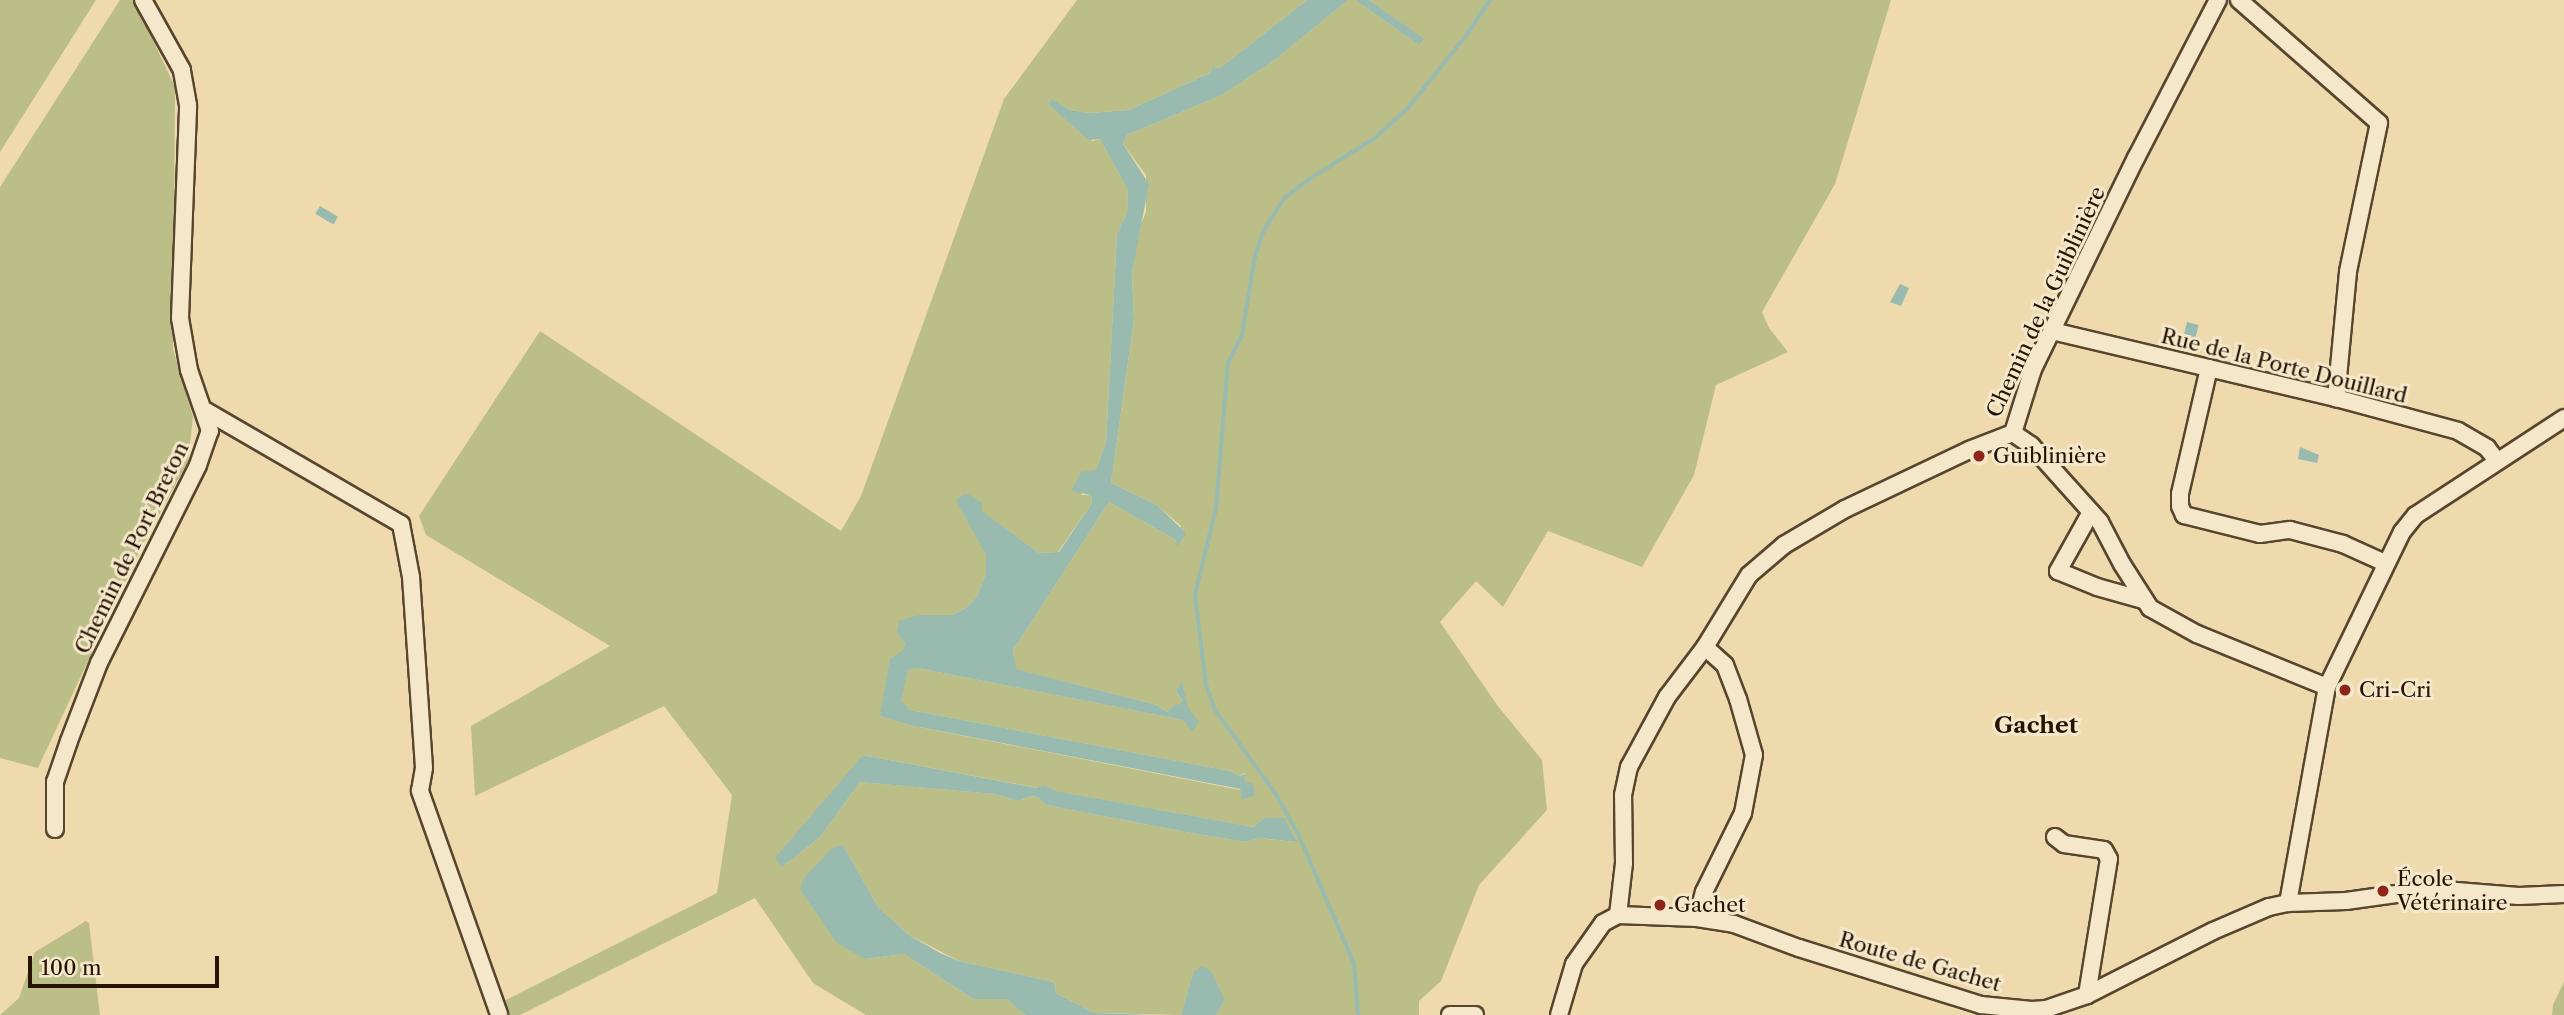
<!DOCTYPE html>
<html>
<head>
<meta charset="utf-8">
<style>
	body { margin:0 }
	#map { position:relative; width:2564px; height:1015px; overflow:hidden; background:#eedaad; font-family:"Libre Caslon Text",serif }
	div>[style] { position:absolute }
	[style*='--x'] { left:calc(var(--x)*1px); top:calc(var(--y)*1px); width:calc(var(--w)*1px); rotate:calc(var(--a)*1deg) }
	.green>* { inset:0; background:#bcbe88 }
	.water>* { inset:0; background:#99baae; transform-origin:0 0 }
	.stream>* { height:3.5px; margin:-1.75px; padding:0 1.75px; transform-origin:1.75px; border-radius:1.75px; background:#99baae }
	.roads { filter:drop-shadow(2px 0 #58452e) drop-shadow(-2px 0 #58452e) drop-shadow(0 2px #58452e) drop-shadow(0 -2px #58452e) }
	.minor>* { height:16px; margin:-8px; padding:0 8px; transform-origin:8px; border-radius:8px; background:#f4e7ca }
	.dots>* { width:19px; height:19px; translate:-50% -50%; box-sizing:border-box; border:4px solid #f4e7ca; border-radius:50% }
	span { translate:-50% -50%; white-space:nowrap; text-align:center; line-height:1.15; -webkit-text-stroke:6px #f4e7ca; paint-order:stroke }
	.street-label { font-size:21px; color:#261304 }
	.poi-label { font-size:21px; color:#261304 }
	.left { translate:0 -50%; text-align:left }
	.neighbourhood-label { font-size:23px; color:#261304; font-weight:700 }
	.scale { position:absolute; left:28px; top:956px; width:191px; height:32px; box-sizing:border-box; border:4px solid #261304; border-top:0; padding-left:9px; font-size:21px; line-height:24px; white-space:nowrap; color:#261304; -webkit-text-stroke:5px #f4e7ca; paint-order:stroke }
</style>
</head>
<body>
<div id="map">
	<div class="green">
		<i style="clip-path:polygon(0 0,96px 0,0 152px)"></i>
		<i style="clip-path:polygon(120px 0,134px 0,175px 87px,173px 349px,193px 417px,188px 461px,140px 550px,38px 768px,0 758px,0 187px)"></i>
		<i style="clip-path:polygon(evenodd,1077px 0,1307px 0,1220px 68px,1213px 67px,1210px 73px,1129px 110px,1090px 113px,1070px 110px,1053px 100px,1048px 104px,1092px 141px,1100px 139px,1128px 190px,1127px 213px,1117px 234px,1106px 442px,1096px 470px,1081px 495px,1091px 495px,1092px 503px,1058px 552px,1039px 553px,981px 511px,966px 493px,986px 555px,986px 573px,978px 595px,966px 608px,952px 615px,918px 615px,905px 621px,898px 632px,905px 644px,880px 716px,909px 725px,1240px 790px,1242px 793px,1252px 789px,1253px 785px,1244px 781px,1245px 773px,1239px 776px,1230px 771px,910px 710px,900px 701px,908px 670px,917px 668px,1183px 720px,1192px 731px,1182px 682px,1176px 691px,1182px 700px,1180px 706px,1167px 712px,1157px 705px,1015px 669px,1013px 650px,1109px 502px,1176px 540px,1181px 526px,1157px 505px,1111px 483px,1134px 320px,1132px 273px,1138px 231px,1146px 212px,1146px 175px,1123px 144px,1127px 135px,1222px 95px,1276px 59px,1348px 0,1355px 0,1418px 44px,1423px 39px,1369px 0,1891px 0,1835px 184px,1762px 312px,1769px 328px,1788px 352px,1716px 385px,1694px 475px,1642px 567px,1548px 531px,1503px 607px,1476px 581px,1440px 622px,1497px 705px,1542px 760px,1547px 810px,1479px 885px,1441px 981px,1419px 1001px,1419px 1015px,1216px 1015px,1225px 1000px,1193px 973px,1181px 1015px,1094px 1013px,1056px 993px,1054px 982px,959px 961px,909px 935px,878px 907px,843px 845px,865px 959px,904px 954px,973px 999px,1007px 999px,1025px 1015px,866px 1015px,813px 983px,755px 898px,520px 1015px,508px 1015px,504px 1001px,717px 893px,732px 795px,664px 706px,475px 796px,471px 726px,610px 646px,426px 535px,419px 516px,540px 331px,841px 531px,861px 496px,1004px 99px,1077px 0,863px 755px,1038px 788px,1044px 785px,1055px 791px,1254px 827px,1264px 818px,1296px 842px,1259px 838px,1247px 842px,1191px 833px,1046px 805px,1038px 797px,1030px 796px,1019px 801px,994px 794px,860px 782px,820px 837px,782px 867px,863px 755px)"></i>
		<i style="clip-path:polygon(86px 921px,89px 923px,100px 1015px,0 1015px,19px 998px,35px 952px)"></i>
		<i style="clip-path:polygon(2564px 982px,2564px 1015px,2552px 1015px,2553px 1005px)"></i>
	</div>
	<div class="water">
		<i style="clip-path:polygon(1307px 0,1348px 0,1276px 59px,1222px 95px,1127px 135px,1123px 144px,1149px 184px,1132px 273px,1134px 320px,1111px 483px,1157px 505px,1186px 533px,1177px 547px,1176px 540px,1109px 502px,1013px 650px,1016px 669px,1157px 705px,1167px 712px,1176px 704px,1180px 705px,1182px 700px,1176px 691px,1182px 681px,1188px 708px,1199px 722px,1192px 732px,1183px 720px,917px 668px,908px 670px,901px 701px,910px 710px,1230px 771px,1239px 776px,1246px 774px,1244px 781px,1253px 784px,1255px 795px,1242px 800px,1240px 789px,909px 725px,880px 716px,890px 659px,902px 651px,905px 644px,897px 632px,899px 621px,918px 615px,952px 615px,966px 608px,978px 595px,986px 573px,986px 555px,956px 500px,966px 493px,982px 503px,982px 511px,1039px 553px,1059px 552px,1092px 503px,1091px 495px,1071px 491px,1081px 472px,1096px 470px,1106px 442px,1117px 234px,1127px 213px,1128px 190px,1100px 139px,1089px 140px,1048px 104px,1052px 99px,1070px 110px,1090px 113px,1129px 110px,1210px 73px,1213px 67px,1220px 68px)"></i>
		<i style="clip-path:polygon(1355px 0,1369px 0,1424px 39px,1419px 45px)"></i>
		<i style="left:320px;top:206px;width:21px;height:9px;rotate:31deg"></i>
		<i style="clip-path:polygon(1900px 284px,1909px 288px,1901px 306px,1890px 302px)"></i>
		<i style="left:2187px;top:322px;width:12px;height:25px;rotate:14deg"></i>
		<i style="clip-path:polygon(2300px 447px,2319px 455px,2317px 463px,2298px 459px)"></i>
		<i style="clip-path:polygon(863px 755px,1037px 788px,1044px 785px,1056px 791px,1254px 827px,1264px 818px,1284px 818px,1297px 842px,1259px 838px,1247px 842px,1191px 833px,1046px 805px,1038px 797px,1030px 796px,1019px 801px,994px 794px,860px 782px,820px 837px,782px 867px,775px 858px)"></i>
		<i style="clip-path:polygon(843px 845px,878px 907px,909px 935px,940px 953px,959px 961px,1054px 982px,1056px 993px,1094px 1013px,1157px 1015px,1025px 1015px,1007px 999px,973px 999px,904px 954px,865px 959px,837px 943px,800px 889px,804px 878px,832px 848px)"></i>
		<i style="clip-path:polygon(1202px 966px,1211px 971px,1225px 1000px,1216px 1015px,1181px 1015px,1193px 973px)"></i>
	</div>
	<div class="stream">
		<i style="--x:1358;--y:1015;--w:51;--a:-94.5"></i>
		<i style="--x:1354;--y:964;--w:139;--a:-113.3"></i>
		<i style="--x:1299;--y:836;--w:47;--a:-119.3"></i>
		<i style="--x:1276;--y:795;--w:105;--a:-125.7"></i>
		<i style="--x:1215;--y:710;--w:27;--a:-110"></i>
		<i style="--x:1206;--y:685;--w:91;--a:-97"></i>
		<i style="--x:1195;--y:595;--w:89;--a:-76.4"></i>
		<i style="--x:1216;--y:508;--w:145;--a:-85.3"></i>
		<i style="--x:1228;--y:363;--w:31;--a:-63"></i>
		<i style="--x:1242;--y:335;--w:80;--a:-80.7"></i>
		<i style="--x:1255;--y:256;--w:28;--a:-71"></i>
		<i style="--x:1264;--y:230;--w:38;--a:-57"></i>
		<i style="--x:1285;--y:198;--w:33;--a:-38"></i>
		<i style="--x:1311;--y:178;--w:75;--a:-32"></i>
		<i style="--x:1375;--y:138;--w:45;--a:-42.3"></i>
		<i style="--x:1408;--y:108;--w:91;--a:-51.2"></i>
		<i style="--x:1465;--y:37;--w:45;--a:-56"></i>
	</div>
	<div class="roads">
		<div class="minor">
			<i style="--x:2239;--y:0;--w:186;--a:41.3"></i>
			<i style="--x:2379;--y:123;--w:152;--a:101.8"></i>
			<i style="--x:2348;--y:272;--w:127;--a:95.4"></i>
			<i style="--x:2052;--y:331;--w:292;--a:13.3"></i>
			<i style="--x:2336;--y:398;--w:126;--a:15.1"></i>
			<i style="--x:2458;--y:431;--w:34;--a:30"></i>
			<i style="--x:2487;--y:448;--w:16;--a:52"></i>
			<i style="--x:2209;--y:368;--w:129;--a:103"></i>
			<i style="--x:2180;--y:494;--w:12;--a:90"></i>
			<i style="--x:2180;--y:506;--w:10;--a:66"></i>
			<i style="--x:2184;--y:515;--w:78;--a:14"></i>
			<i style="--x:2260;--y:534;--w:30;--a:-8"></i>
			<i style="--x:2290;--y:530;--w:55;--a:14.8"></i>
			<i style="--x:2343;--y:544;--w:46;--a:24.3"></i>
			<i style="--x:206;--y:411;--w:225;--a:30.1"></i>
			<i style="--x:401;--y:524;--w:54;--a:79.3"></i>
			<i style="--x:411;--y:577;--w:191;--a:86.1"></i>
			<i style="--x:424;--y:768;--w:23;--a:100"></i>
			<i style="--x:420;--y:791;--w:237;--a:70.5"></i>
			<i style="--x:2013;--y:433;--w:22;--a:34"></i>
			<i style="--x:2031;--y:445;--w:103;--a:48.1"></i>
			<i style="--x:2100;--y:522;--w:47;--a:62.4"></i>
			<i style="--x:2122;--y:564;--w:52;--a:57.5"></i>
			<i style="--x:2150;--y:608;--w:54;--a:29"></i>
			<i style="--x:2197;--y:634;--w:140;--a:22.2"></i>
			<i style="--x:2091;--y:512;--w:68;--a:119.2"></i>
			<i style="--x:2058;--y:571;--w:42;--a:22.3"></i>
			<i style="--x:2097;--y:587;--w:48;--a:15.8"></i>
			<i style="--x:55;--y:829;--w:47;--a:-90"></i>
			<i style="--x:55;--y:782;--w:43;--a:-71.1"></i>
			<i style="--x:69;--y:741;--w:84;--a:-69"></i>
			<i style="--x:99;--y:663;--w:221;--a:-63.4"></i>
			<i style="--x:198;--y:465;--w:36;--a:-71"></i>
			<i style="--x:210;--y:431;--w:65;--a:-109"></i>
			<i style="--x:189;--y:370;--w:53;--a:-99.8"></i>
			<i style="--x:180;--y:318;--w:213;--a:-87.8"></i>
			<i style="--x:188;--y:105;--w:36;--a:-100"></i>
			<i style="--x:182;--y:70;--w:80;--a:-119.1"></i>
			<i style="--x:2055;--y:837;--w:11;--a:38"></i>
			<i style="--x:2064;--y:844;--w:40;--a:8.5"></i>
			<i style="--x:2104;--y:850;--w:10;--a:61"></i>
			<i style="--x:2109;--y:859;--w:138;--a:99.2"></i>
			<i style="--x:2288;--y:903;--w:219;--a:-79.8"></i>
			<i style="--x:2327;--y:687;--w:172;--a:-64.2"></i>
			<i style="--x:2402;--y:532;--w:22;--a:-51"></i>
			<i style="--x:2416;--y:515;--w:177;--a:-33.2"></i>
			<i style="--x:1618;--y:915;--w:52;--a:-83.4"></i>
			<i style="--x:1624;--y:863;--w:68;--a:-90.8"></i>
			<i style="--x:1623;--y:795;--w:29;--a:-78"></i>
			<i style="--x:1629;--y:767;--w:80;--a:-61.5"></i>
			<i style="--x:1667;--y:697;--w:63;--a:-52.8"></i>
			<i style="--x:1705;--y:647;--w:84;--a:-58.6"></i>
			<i style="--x:1749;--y:575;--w:46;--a:-40.6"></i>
			<i style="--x:1784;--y:545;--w:71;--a:-30.5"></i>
			<i style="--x:1845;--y:509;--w:137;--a:-25.4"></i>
			<i style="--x:1969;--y:450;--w:47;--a:-21.1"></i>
			<i style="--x:2013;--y:433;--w:67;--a:-72.6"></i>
			<i style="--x:2033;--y:369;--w:235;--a:-64"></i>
			<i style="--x:2136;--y:158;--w:178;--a:-62.6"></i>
			<i style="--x:1697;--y:918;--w:27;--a:-75"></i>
			<i style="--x:1704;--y:892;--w:88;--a:-63.7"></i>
			<i style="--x:1743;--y:813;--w:59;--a:-79.3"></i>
			<i style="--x:1754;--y:755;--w:58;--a:-105.9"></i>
			<i style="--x:1738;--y:699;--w:36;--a:-111"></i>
			<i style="--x:1725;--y:665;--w:27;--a:-138"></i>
			<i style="--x:1450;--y:1015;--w:25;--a:0"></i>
			<i style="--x:1559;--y:1015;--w:53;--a:-73.6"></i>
			<i style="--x:1574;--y:964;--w:50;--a:-54.7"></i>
			<i style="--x:1603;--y:923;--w:17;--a:-28"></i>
			<i style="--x:1618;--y:915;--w:79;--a:2.2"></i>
			<i style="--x:1697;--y:918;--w:37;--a:9"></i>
			<i style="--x:1734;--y:924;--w:69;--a:20.3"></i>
			<i style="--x:1799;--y:948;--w:191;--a:17.4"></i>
			<i style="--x:1981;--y:1005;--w:51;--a:5.6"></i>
			<i style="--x:2032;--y:1010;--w:14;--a:-4"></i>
			<i style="--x:2046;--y:1009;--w:43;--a:-18.9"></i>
			<i style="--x:2087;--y:995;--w:141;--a:-26.9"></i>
			<i style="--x:2213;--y:931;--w:61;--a:-23.2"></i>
			<i style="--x:2269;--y:907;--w:19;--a:-12"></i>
			<i style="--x:2288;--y:903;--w:58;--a:-2"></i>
			<i style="--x:2346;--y:901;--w:87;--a:-7.9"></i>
			<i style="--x:2432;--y:889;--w:87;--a:4.6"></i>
			<i style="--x:2519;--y:896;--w:45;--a:-2.5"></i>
		</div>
	</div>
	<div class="dots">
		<i style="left:1979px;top:456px;background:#8f2418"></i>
		<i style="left:2345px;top:690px;background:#8f2418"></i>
		<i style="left:2383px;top:891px;background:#8f2418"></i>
		<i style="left:1660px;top:905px;background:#8f2418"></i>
	</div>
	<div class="street-label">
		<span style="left:2046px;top:302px;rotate:-65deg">Chemin de la Guiblinière</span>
		<span style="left:2284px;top:366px;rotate:14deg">Rue de la Porte Douillard</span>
		<span style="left:132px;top:548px;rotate:-64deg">Chemin de Port Breton</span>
		<span style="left:1920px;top:962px;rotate:16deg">Route de Gachet</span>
	</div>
	<div class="poi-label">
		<span class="left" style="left:1993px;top:456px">Guiblinière</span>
		<span class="left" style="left:2359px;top:690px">Cri-Cri</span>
		<span class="left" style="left:2397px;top:891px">École<br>Vétérinaire</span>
		<span class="left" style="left:1674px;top:905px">Gachet</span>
	</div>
	<div class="neighbourhood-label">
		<span style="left:2036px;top:725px">Gachet</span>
	</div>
	<div class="scale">100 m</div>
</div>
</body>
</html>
